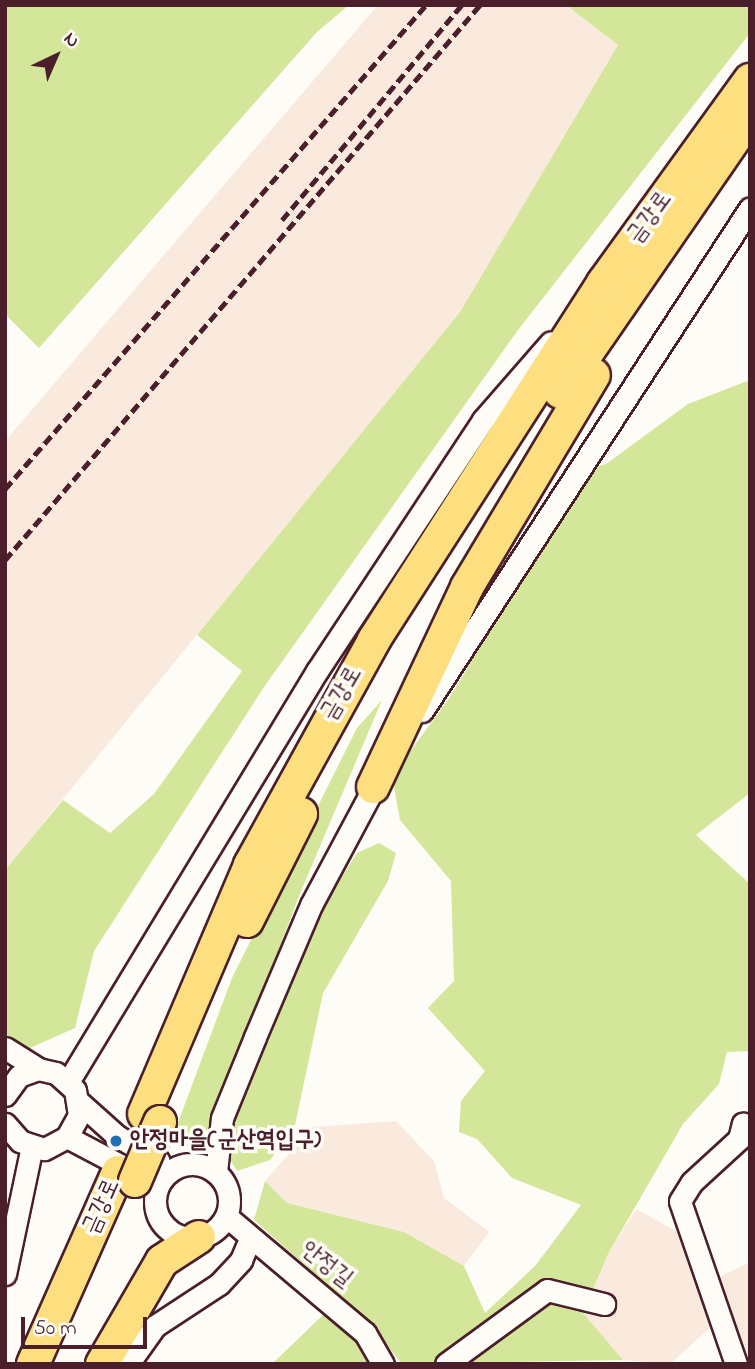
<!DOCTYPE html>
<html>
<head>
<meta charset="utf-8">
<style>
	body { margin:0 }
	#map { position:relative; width:755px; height:1369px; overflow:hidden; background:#fdfcf7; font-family:"Indie Flower","Poor Story",sans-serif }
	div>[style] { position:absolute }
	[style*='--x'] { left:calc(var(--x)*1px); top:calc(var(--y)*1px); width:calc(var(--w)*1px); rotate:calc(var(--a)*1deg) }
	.built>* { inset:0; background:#faeade }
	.green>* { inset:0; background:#d4e69a }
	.roads { filter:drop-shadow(2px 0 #4a1f2b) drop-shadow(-2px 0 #4a1f2b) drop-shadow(0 2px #4a1f2b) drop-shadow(0 -2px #4a1f2b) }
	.minor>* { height:21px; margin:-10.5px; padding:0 10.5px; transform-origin:10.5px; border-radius:10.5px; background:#fdfcf7 }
	.minor>.ring { margin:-10.5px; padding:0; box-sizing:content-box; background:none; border:21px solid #fdfcf7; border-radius:50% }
	.highway>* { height:32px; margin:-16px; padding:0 16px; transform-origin:16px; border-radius:16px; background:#fddf80 }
	.rail>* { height:5px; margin-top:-2.5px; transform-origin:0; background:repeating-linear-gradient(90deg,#4a1f2b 0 10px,transparent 0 15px) }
	.bridges { filter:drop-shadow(2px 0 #4a1f2b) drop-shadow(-2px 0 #4a1f2b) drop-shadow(0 2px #4a1f2b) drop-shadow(0 -2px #4a1f2b) }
	.highway-bridge>* { height:32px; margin:-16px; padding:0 16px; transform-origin:16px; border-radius:16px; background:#fddf80 }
	.dots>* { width:19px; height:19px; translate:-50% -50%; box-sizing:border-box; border:4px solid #fdfcf7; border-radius:50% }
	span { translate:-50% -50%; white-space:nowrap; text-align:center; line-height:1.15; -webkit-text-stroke:7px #fdfcf7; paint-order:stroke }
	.street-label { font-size:24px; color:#4a1f2b }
	.poi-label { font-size:24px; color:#4a1f2b; font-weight:700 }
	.left { translate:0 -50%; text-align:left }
	.frame { position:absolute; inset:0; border:7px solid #4a1f2b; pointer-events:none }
	.north { position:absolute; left:21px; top:21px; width:70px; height:70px; -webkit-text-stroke:5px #fdfcf7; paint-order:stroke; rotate:44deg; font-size:19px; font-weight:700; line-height:28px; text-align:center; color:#4a1f2b }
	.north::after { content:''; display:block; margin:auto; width:24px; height:32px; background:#4a1f2b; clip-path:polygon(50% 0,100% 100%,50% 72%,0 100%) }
	.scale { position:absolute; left:21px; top:1317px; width:126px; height:32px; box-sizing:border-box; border:4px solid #4a1f2b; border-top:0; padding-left:9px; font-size:21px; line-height:24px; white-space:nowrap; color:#4a1f2b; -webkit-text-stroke:5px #fdfcf7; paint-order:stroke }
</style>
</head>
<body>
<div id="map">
	<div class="built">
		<i style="clip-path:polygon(378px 5px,566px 5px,618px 45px,460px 312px,5px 870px,5px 441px)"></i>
		<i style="clip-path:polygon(396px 1121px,434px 1161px,444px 1198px,489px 1232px,464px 1266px,404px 1232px,287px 1203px,265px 1181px,313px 1127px)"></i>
		<i style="clip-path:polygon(636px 1209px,678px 1232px,714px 1324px,670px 1364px,623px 1360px,583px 1314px,608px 1254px)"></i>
		<i style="clip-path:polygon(750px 1262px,750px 1362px,717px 1278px)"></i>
	</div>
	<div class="green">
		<i style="clip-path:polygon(5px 5px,349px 5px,317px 32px,39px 348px,5px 314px)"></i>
		<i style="clip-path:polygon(566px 5px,750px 5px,750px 33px,518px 330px,264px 687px,94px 951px,75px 1028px,5px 1059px,5px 870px,63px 800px,110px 833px,154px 794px,242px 671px,197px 635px,460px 312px,618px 45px)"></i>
		<i style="clip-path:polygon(750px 380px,750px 793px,696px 835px,750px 884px,750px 1051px,727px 1052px,719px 1084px,683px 1124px,608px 1254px,583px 1313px,623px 1360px,402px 1364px,367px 1320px,254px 1220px,265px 1181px,287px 1203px,404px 1232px,464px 1266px,485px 1313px,535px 1266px,581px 1205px,512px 1178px,477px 1139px,459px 1132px,461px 1101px,485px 1071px,428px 1008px,454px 981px,451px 881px,400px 820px,392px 776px,450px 697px,587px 469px,606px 464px,688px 404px)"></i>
		<i style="clip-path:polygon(382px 700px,301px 891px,202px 1151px,170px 1144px,232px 978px,357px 728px)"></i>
		<i style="clip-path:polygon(379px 843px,396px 853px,388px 881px,323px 993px,294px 1130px,270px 1160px,237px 1171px,225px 1151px,245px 1085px,331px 894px,357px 853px)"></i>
		<i style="clip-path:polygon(325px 1313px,357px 1335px,374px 1364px,272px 1364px)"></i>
	</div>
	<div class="roads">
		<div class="minor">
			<i style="--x:422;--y:711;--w:600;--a:-56.89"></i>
			<i style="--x:5;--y:1048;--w:39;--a:32"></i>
			<i style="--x:68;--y:1082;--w:481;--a:-58.8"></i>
			<i style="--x:317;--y:671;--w:301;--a:-56.5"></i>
			<i style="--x:483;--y:420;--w:103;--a:-48.9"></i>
			<i style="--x:5;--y:1095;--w:24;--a:-54"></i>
			<i style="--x:19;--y:1076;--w:20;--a:-20"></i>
			<i style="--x:38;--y:1069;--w:18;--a:13"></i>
			<i style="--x:56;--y:1073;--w:25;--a:42"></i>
			<i style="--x:75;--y:1090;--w:25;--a:81"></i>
			<i style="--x:79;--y:1115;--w:25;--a:119"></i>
			<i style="--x:67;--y:1137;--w:26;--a:152"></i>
			<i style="--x:44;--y:1149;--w:25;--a:-162"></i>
			<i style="--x:20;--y:1141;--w:23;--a:-131"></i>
			<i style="--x:79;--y:1102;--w:51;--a:41.8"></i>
			<i style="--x:117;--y:1136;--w:48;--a:30.3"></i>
			<i style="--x:67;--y:1137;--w:75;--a:27.9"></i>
			<i class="ring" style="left:155px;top:1164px;width:53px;height:53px"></i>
			<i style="--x:216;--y:1172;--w:54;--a:-83.7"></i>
			<i style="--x:222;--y:1118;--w:87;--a:-67.8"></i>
			<i style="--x:255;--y:1037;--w:143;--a:-67"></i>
			<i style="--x:311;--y:905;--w:146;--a:-61.9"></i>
			<i style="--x:226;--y:1216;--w:182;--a:40.1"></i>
			<i style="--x:365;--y:1333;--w:36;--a:60"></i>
			<i style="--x:5;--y:1274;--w:131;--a:-78.1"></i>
			<i style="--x:128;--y:1364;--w:47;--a:-54.6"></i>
			<i style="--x:155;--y:1326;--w:77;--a:-33.3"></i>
			<i style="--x:219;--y:1284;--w:33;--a:-47"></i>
			<i style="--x:241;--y:1260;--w:23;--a:-67"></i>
			<i style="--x:446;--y:1364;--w:125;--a:-36.2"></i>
			<i style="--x:547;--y:1290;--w:59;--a:13.8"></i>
			<i style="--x:736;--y:1364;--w:172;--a:-109"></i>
			<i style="--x:680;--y:1201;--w:22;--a:-58"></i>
			<i style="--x:692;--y:1182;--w:64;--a:-42.5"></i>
			<i style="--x:739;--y:1139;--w:16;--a:-76"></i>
		</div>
		<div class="highway">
			<i style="--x:560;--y:392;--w:334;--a:-55.4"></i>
			<i style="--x:373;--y:787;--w:221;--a:-64.8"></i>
			<i style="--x:467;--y:587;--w:247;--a:-59.1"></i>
			<i style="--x:247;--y:921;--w:120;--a:-63.2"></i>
			<i style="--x:144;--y:1114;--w:271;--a:-66.9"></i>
			<i style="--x:250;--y:865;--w:257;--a:-61.1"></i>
			<i style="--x:374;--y:640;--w:424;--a:-57.3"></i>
			<i style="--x:603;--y:283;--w:251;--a:-54.1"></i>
			<i style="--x:33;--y:1364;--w:210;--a:-66.1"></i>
			<i style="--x:102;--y:1364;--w:119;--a:-59.8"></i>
			<i style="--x:162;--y:1261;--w:44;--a:-33"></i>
		</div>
	</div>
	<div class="rail">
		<i style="--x:282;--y:220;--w:280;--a:-50.1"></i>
		<i style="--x:5;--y:489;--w:641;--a:-48.98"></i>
		<i style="--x:5;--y:560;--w:731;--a:-49.44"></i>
	</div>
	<div class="bridges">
		<div class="highway-bridge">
			<i style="--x:135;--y:1181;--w:64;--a:-67"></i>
		</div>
	</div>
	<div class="dots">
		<i style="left:116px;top:1141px;background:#1f6fb2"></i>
	</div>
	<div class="street-label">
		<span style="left:650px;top:218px;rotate:-54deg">금강로</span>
		<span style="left:342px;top:694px;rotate:-60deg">금강로</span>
		<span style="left:102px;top:1207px;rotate:-66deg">금강로</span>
		<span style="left:326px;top:1265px;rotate:38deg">안정길</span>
	</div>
	<div class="poi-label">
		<span class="left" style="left:130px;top:1141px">안정마을(군산역입구)</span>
	</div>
	<div class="frame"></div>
	<div class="north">N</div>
	<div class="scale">50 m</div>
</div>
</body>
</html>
